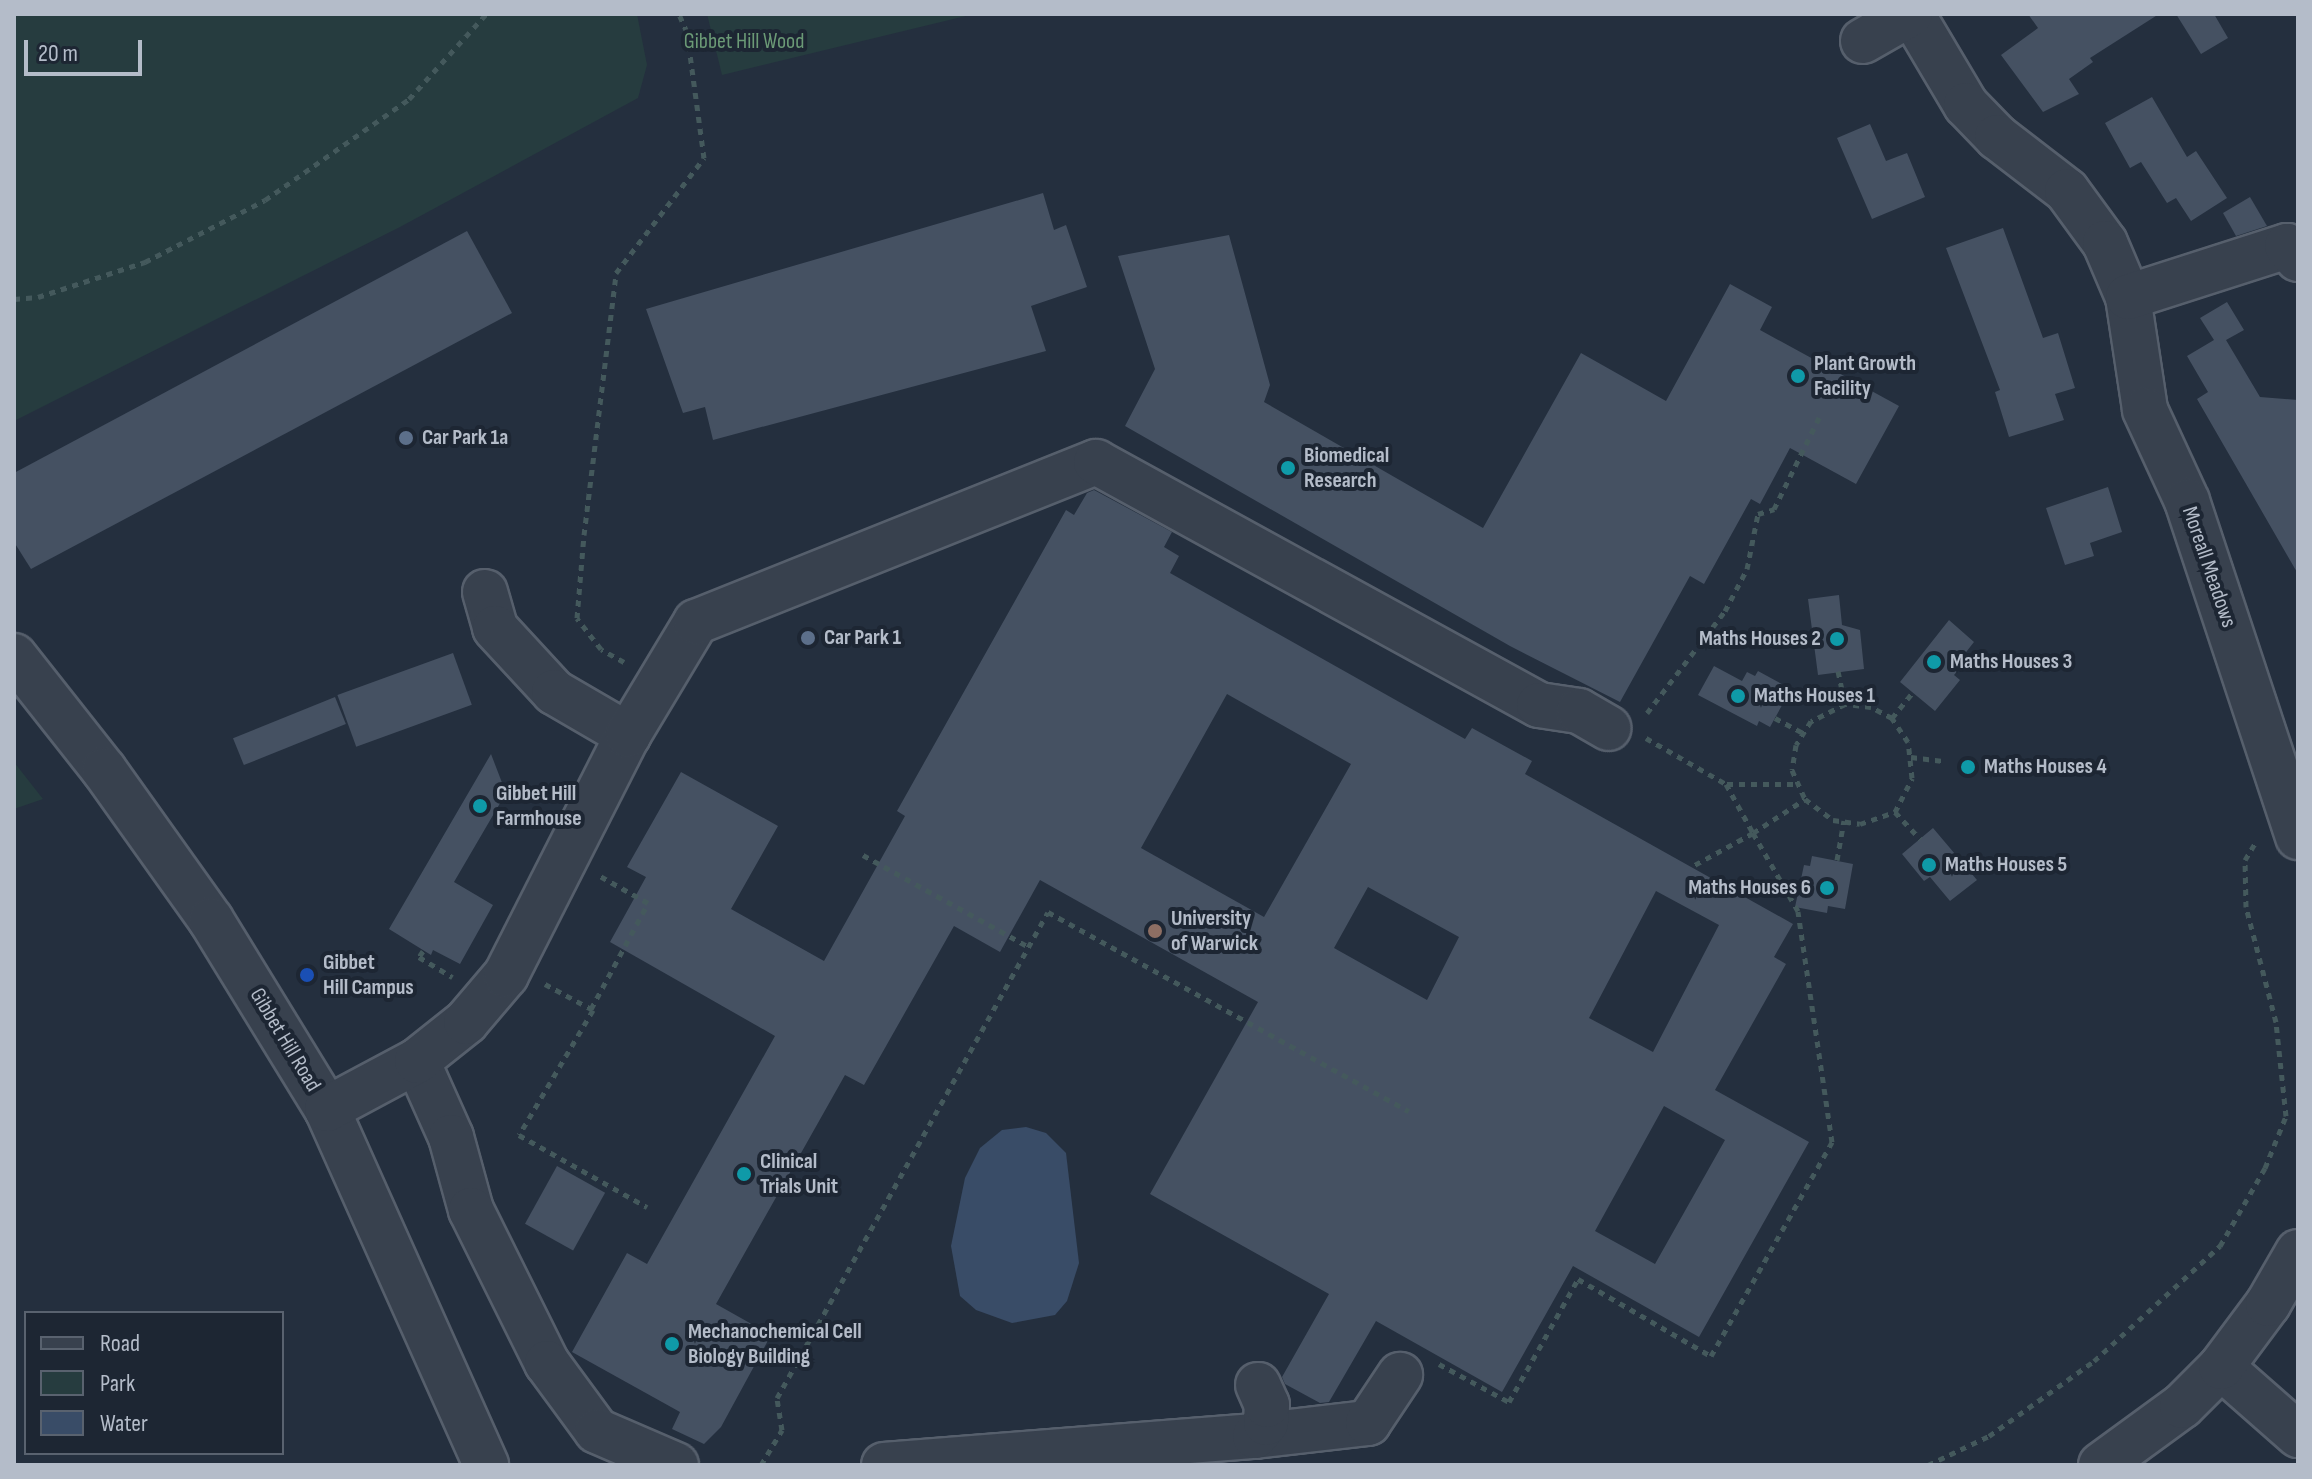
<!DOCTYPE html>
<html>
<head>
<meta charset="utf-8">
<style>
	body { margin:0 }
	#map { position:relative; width:2312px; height:1479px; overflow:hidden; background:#242f3e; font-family:"Sofia Sans Condensed",sans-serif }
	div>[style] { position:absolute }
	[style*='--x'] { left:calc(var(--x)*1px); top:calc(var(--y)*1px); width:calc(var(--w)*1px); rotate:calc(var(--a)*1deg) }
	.green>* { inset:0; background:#263c3f }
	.water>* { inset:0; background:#394c67 }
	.building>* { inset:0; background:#455162; transform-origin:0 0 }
	.path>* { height:5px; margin-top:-2.5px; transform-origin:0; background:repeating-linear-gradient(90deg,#44595c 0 6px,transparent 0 12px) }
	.roads { filter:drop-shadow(2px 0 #565f6c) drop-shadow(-2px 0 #565f6c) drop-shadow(0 2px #565f6c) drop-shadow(0 -2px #565f6c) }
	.minor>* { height:44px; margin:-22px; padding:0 22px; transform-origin:22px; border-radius:22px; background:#38414e }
	.dots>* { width:22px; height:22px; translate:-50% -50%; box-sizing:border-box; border:4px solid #1d2633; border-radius:50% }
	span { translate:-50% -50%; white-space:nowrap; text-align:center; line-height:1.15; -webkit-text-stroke:8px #1d2633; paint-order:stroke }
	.park-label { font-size:22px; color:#6b9a76 }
	.poi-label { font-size:22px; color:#b4bcc9; font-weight:700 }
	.left { translate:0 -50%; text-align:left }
	.right { translate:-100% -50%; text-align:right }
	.street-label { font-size:22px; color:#b4bcc9 }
	.frame { position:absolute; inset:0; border:16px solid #b4bcc9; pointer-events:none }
	.legend { position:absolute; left:24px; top:1311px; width:260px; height:144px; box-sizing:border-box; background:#1d2633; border:2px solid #59626f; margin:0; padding:10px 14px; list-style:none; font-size:24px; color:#b4bcc9 }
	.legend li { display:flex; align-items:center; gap:16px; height:40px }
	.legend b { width:40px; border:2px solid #59626f }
	.scale { position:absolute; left:24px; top:40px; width:118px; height:36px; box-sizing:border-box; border:4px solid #b4bcc9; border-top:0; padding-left:10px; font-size:24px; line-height:28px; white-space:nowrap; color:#b4bcc9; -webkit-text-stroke:6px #1d2633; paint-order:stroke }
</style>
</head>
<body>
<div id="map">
	<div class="green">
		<i style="clip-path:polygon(14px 14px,637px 14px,647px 65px,638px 98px,400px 227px,14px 421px)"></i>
		<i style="clip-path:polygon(707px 14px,974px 14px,722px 75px)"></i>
		<i style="clip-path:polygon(14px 762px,43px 799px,14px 809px)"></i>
	</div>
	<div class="water">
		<i style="clip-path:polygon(1026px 1127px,1046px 1133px,1066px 1153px,1079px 1263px,1067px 1301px,1055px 1315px,1012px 1323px,976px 1310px,960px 1296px,951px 1246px,965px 1178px,980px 1148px,1002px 1130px)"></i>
	</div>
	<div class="building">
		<i style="clip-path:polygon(2028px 14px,2159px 14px,2090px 58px,2093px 62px,2069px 79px,2079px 94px,2043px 112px,2001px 55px,2038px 28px)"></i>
		<i style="clip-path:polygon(2176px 14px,2214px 14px,2228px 38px,2201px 54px)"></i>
		<i style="clip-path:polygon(2152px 97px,2187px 157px,2196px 151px,2227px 198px,2191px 221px,2176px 198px,2167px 203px,2141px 162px,2130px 168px,2105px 123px)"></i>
		<i style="clip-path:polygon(1870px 124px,1886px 161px,1907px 153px,1925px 197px,1872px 219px,1837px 138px)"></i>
		<i style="clip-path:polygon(1043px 193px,1054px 230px,1066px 225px,1087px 287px,1031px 306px,1046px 351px,713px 440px,705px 407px,683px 413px,646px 309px)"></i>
		<i style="clip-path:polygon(2250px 197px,2267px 226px,2236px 236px,2223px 213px)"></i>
		<i style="clip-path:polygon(2003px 228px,2043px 338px,2058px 333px,2075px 388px,2055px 394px,2064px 420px,2009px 437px,1995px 392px,2000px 390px,1946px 248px)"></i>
		<i style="clip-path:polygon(467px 231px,512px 313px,31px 569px,14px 542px,14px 473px)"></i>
		<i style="clip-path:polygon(1229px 235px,1270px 385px,1264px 402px,1483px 528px,1581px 353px,1666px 401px,1730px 284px,1772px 307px,1760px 330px,1899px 406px,1856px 484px,1790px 448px,1760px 504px,1751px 499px,1704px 584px,1690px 576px,1620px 702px,1510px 646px,1125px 426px,1155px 369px,1118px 256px)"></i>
		<i style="clip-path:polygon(2227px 302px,2244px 330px,2226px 340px,2260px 397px,2298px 400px,2298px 574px,2197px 399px,2208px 392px,2187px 356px,2214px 340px,2200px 318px)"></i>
		<i style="clip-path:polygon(2108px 487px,2122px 532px,2090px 543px,2094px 556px,2065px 565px,2046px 508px)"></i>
		<i style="clip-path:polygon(evenodd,1094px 490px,1172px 532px,1164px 547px,1179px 556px,1170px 573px,1465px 739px,1472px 728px,1532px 761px,1525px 774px,1793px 924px,1774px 957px,1786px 964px,1715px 1090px,1809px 1142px,1699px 1337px,1573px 1266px,1502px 1392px,1376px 1321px,1329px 1402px,1320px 1403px,1285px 1384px,1282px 1377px,1329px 1294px,1150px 1194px,1258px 1002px,1040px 880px,1000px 952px,954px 926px,864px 1085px,845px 1075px,716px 1304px,771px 1335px,721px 1427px,704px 1444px,672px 1429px,680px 1412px,572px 1352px,627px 1253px,647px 1264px,775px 1036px,610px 942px,646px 877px,627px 867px,681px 772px,778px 826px,731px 909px,824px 961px,905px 816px,897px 811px,1066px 510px,1074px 515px,1087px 493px,1094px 490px,1227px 694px,1351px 764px,1264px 917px,1141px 848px,1227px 694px,1094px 490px,1368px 887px,1459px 937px,1427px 1000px,1334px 948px,1368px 887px,1094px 490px,1656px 891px,1719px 925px,1653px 1052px,1589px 1018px,1656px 891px,1094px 490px,1664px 1106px,1725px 1140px,1655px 1264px,1595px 1231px,1664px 1106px)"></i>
		<i style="clip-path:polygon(1839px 595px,1842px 625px,1860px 630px,1864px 669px,1818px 675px,1808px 599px)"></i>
		<i style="clip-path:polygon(1949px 620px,1974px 642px,1956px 665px,1960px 668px,1954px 675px,1960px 680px,1935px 711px,1900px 682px)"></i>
		<i style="left:453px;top:653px;width:55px;height:123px;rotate:70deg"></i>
		<i style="clip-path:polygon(1714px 666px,1742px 681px,1747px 672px,1755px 676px,1758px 671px,1791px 689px,1770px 727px,1759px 721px,1757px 726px,1698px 695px)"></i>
		<i style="left:335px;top:697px;width:29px;height:110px;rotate:68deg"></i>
		<i style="clip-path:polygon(491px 754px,506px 793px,454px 882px,493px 905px,460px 964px,433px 950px,431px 955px,389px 929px)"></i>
		<i style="clip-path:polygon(1933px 828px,1977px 880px,1950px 901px,1930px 877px,1924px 881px,1902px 854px)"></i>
		<i style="clip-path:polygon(1812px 856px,1853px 864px,1845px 909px,1828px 906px,1827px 913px,1795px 907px,1804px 865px,1810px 866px)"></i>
		<i style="left:557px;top:1166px;width:55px;height:66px;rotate:29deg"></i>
	</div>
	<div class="path">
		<i style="--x:14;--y:299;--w:24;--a:-5"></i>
		<i style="--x:38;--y:297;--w:113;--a:-18.1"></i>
		<i style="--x:145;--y:262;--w:135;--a:-27.3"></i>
		<i style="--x:265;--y:200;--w:176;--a:-35"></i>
		<i style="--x:409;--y:99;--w:115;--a:-47.8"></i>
		<i style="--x:624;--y:662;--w:26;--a:-151"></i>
		<i style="--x:601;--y:649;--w:39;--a:-128"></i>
		<i style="--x:577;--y:618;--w:83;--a:-85.2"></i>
		<i style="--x:584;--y:535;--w:264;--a:-83"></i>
		<i style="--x:616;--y:273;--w:145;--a:-52.6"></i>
		<i style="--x:704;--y:158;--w:127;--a:-97.7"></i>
		<i style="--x:687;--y:32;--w:20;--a:-114"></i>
		<i style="--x:1838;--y:671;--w:34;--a:78"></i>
		<i style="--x:1647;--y:713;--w:128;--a:-52.6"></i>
		<i style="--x:1725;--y:611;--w:47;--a:-62.4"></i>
		<i style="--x:1747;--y:569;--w:56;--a:-78.7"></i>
		<i style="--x:1758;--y:514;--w:17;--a:-17"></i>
		<i style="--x:1774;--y:509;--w:106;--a:-63.7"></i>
		<i style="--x:1775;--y:718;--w:30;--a:28"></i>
		<i style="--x:1892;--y:718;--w:32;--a:-51"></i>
		<i style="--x:1646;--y:738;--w:92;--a:29.9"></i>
		<i style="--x:1726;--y:784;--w:56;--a:61.1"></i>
		<i style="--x:1753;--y:833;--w:62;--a:-33.2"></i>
		<i style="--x:1805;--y:799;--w:35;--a:37"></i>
		<i style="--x:1833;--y:820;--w:27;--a:8"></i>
		<i style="--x:1860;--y:824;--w:37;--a:-19"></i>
		<i style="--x:1895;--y:812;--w:38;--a:-63"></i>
		<i style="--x:1912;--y:778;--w:36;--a:-96"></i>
		<i style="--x:1908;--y:742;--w:29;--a:-124"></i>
		<i style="--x:1892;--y:718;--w:24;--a:-152"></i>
		<i style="--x:1871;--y:707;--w:26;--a:-173"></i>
		<i style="--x:1845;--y:704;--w:38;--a:153"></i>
		<i style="--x:1811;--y:721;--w:28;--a:122"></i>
		<i style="--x:1796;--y:745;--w:25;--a:99"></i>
		<i style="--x:1792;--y:770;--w:32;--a:66"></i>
		<i style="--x:1911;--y:757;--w:32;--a:7"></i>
		<i style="--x:1727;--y:784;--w:67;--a:0"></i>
		<i style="--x:1895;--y:812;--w:37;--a:47"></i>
		<i style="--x:863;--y:855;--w:190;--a:29"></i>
		<i style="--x:1837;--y:860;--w:40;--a:-80"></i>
		<i style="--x:423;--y:951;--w:7;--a:124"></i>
		<i style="--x:419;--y:957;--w:39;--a:31"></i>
		<i style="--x:545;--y:984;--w:55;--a:28.4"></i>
		<i style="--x:593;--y:1010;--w:145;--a:120.6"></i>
		<i style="--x:519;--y:1135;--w:147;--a:29.4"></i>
		<i style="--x:591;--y:1009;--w:120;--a:-61.7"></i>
		<i style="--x:648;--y:903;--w:55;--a:-150.6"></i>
		<i style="--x:1439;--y:1364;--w:80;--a:28.5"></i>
		<i style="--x:1509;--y:1402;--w:141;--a:-60.7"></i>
		<i style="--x:1578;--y:1279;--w:154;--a:30.1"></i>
		<i style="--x:1711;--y:1356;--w:246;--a:-60.5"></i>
		<i style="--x:1832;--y:1142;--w:233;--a:-98.4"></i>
		<i style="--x:1798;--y:911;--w:90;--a:-120"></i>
		<i style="--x:1753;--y:833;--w:71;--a:151.3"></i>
		<i style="--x:761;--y:1465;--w:41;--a:-59"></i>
		<i style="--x:782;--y:1430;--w:32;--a:-99"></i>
		<i style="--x:777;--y:1398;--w:556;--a:-60.86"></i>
		<i style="--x:1048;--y:912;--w:412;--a:28.9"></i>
		<i style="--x:1928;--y:1465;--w:68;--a:-25.4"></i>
		<i style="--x:1989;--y:1436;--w:129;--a:-35.5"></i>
		<i style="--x:2094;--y:1361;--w:171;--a:-42.4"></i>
		<i style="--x:2220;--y:1246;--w:90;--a:-60"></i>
		<i style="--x:2265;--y:1168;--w:56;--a:-68"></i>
		<i style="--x:2286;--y:1116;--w:95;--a:-96.1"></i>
		<i style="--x:2276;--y:1022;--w:119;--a:-104.6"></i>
		<i style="--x:2246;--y:907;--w:47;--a:-91.2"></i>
		<i style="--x:2245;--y:860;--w:21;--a:-59"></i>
	</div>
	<div class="roads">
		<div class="minor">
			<i style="--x:1912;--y:14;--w:106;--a:59.3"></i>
			<i style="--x:1966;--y:105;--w:45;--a:45.9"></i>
			<i style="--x:1997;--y:137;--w:88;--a:37.6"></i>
			<i style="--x:2067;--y:191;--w:64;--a:53.8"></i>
			<i style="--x:2105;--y:243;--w:59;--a:66.9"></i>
			<i style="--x:2128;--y:297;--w:114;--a:81.4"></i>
			<i style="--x:2145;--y:410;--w:100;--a:65.2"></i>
			<i style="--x:2187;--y:501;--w:354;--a:71.7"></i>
			<i style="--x:1863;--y:41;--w:54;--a:-29.9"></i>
			<i style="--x:2128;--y:297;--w:167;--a:-17.8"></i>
			<i style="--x:2287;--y:246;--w:17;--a:50"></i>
			<i style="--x:485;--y:592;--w:37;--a:74"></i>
			<i style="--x:495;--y:628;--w:87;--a:47.3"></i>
			<i style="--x:554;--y:692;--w:86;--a:30.2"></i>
			<i style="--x:14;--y:656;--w:145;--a:51.7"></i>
			<i style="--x:104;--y:770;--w:184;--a:54.5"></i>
			<i style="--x:211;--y:920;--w:222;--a:58.5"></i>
			<i style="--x:327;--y:1109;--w:390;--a:65.9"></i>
			<i style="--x:417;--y:1061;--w:83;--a:65.9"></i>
			<i style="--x:451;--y:1137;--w:76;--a:74.7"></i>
			<i style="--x:471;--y:1210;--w:171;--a:63.6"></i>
			<i style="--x:547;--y:1363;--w:84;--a:53.7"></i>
			<i style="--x:597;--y:1431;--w:86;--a:23.3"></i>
			<i style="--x:327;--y:1109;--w:102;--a:-28.1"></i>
			<i style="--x:417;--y:1061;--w:63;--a:-38.5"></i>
			<i style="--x:466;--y:1022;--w:62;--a:-49.6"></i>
			<i style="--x:506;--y:975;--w:269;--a:-63.1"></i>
			<i style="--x:628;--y:735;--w:132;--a:-59"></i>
			<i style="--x:696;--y:622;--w:431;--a:-21.8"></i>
			<i style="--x:1096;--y:462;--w:505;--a:28.75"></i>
			<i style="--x:1539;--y:705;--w:40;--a:8.5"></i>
			<i style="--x:1579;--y:711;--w:34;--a:30"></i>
			<i style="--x:2221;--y:1367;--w:103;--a:41.4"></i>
			<i style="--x:1255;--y:1436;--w:114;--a:-6.6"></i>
			<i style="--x:1368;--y:1423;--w:58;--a:-56.3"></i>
			<i style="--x:884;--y:1465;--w:372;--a:-4.5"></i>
			<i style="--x:1255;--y:1436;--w:17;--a:-50"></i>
			<i style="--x:1266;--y:1423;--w:18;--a:-87"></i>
			<i style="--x:1267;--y:1405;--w:22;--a:-114"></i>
			<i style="--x:2101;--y:1465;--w:100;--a:-36.1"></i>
			<i style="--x:2182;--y:1406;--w:55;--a:-45"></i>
			<i style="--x:2221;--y:1367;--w:79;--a:-53.3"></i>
			<i style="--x:2268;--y:1304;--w:60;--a:-60"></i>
		</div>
	</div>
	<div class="dots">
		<i style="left:1798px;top:376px;background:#0f9aa8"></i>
		<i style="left:406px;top:438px;background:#5c6f8a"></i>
		<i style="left:1288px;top:468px;background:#0f9aa8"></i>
		<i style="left:808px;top:638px;background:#5c6f8a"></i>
		<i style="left:1837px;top:639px;background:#0f9aa8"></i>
		<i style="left:1934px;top:662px;background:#0f9aa8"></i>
		<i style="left:1738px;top:696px;background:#0f9aa8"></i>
		<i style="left:1968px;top:767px;background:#0f9aa8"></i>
		<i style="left:480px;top:806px;background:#0f9aa8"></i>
		<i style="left:1929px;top:865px;background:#0f9aa8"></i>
		<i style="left:1827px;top:888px;background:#0f9aa8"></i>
		<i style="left:1155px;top:931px;background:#8d6e63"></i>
		<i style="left:307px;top:975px;background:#1a4fb4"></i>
		<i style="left:744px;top:1174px;background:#0f9aa8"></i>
		<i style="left:672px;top:1344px;background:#0f9aa8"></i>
	</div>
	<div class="park-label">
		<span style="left:744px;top:42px">Gibbet Hill Wood</span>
	</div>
	<div class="poi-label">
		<span class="left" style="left:1814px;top:376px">Plant Growth<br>Facility</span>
		<span class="left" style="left:422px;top:438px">Car Park 1a</span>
		<span class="left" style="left:1304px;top:468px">Biomedical<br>Research</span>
		<span class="left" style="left:824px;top:638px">Car Park 1</span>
		<span class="right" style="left:1821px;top:639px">Maths Houses 2</span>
		<span class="left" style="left:1950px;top:662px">Maths Houses 3</span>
		<span class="left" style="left:1754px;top:696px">Maths Houses 1</span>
		<span class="left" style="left:1984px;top:767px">Maths Houses 4</span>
		<span class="left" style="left:496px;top:806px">Gibbet Hill<br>Farmhouse</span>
		<span class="left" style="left:1945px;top:865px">Maths Houses 5</span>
		<span class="right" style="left:1811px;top:888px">Maths Houses 6</span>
		<span class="left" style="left:1171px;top:931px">University<br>of Warwick</span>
		<span class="left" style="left:323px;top:975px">Gibbet<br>Hill Campus</span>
		<span class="left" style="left:760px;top:1174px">Clinical<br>Trials Unit</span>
		<span class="left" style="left:688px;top:1344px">Mechanochemical Cell<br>Biology Building</span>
	</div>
	<div class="street-label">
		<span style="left:2209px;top:567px;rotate:71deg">Moreall Meadows</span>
		<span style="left:285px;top:1040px;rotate:59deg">Gibbet Hill Road</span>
	</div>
	<div class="frame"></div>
	<ul class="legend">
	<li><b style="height:10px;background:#38414e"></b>Road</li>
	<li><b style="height:22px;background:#263c3f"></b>Park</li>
	<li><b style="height:22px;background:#394c67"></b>Water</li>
	</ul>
	<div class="scale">20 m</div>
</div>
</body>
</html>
